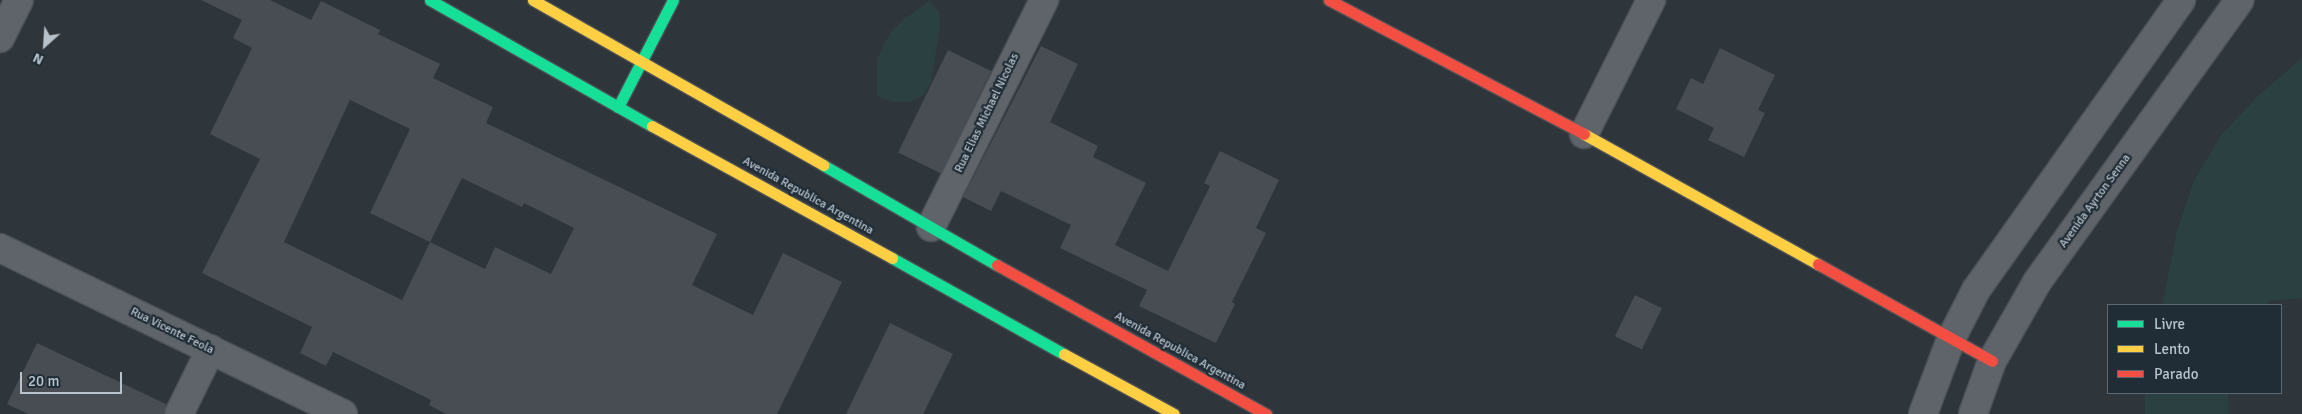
<!DOCTYPE html>
<html>
<head>
<meta charset="utf-8">
<style>
	body { margin:0 }
	#map { position:relative; width:2302px; height:414px; overflow:hidden; background:#2e353b; font-family:Signika,sans-serif }
	div>[style] { position:absolute }
	[style*='--x'] { left:calc(var(--x)*1px); top:calc(var(--y)*1px); width:calc(var(--w)*1px); rotate:calc(var(--a)*1deg) }
	.green>* { inset:0; background:#2b4040; transform-origin:0 0 }
	.building>* { inset:0; background:#474d52; transform-origin:0 0 }
	.roads { filter:drop-shadow(1px 0 #4c5155) drop-shadow(-1px 0 #4c5155) drop-shadow(0 1px #4c5155) drop-shadow(0 -1px #4c5155) }
	.street>* { height:28px; margin:-14px; padding:0 14px; transform-origin:14px; border-radius:14px; background:#5e6469 }
	.fast>* { height:11px; margin:-5.5px; padding:0 5.5px; transform-origin:5.5px; border-radius:5.5px; background:#16e098 }
	.slow>* { height:11px; margin:-5.5px; padding:0 5.5px; transform-origin:5.5px; border-radius:5.5px; background:#ffcf43 }
	.jam>* { height:11px; margin:-5.5px; padding:0 5.5px; transform-origin:5.5px; border-radius:5.5px; background:#f24e42 }
	span { translate:-50% -50%; white-space:nowrap; text-align:center; line-height:1.15; -webkit-text-stroke:4.5px #202d36; paint-order:stroke }
	.street-label { font-size:12px; color:#b8c2cb }
	.legend { position:absolute; left:2107px; top:304px; width:175px; height:90px; box-sizing:border-box; background:#202d36; border:1px solid #5d6972; margin:0; padding:6px 9px; list-style:none; font-size:15px; color:#b8c2cb }
	.legend li { display:flex; align-items:center; gap:10px; height:25px }
	.legend b { width:25px; border:1px solid #5d6972 }
	.north { position:absolute; left:20px; top:20px; width:50px; height:50px; -webkit-text-stroke:4px #202d36; paint-order:stroke; rotate:206deg; font-size:14px; font-weight:700; line-height:20px; text-align:center; color:#b8c2cb }
	.north::after { content:''; display:block; margin:auto; width:18px; height:22px; background:#b8c2cb; clip-path:polygon(50% 0,100% 100%,50% 72%,0 100%) }
	.scale { position:absolute; left:20px; top:372px; width:102px; height:22px; box-sizing:border-box; border:2px solid #b8c2cb; border-top:0; padding-left:6px; font-size:15px; line-height:18px; white-space:nowrap; color:#b8c2cb; -webkit-text-stroke:4px #202d36; paint-order:stroke }
</style>
</head>
<body>
<div id="map">
	<div class="green">
		<i style="clip-path:polygon(929px 1px,939px 11px,940px 26px,931px 83px,924px 95px,910px 102px,895px 102px,877px 96px,877px 59px,884px 44px,891px 32px,902px 21px)"></i>
		<i style="clip-path:polygon(2302px 58px,2302px 298px,2269px 301px,2267px 305px,2162px 305px,2177px 231px,2194px 181px,2221px 135px,2259px 95px)"></i>
		<i style="left:2145px;top:393px;width:83px;height:21px"></i>
	</div>
	<div class="building">
		<i style="clip-path:polygon(evenodd,201px 0,270px 0,311px 20px,321px 1px,380px 30px,378px 34px,440px 64px,433px 78px,493px 107px,486px 123px,717px 234px,692px 285px,753px 315px,783px 253px,842px 282px,777px 414px,446px 414px,429px 405px,431px 400px,333px 352px,326px 366px,300px 353px,312px 327px,202px 273px,260px 159px,210px 134px,252px 48px,233px 38px,242px 20px,201px 0,350px 100px,410px 129px,370px 213px,430px 242px,402px 300px,284px 242px,350px 100px,201px 0,462px 178px,522px 207px,524px 203px,574px 228px,551px 274px,495px 247px,485px 269px,430px 242px,462px 178px)"></i>
		<i style="clip-path:polygon(1041px 46px,1078px 64px,1050px 122px,1098px 146px,1093px 157px,1146px 183px,1115px 245px,1168px 271px,1210px 186px,1204px 183px,1220px 151px,1279px 180px,1256px 228px,1266px 233px,1232px 302px,1235px 304px,1216px 343px,1139px 306px,1147px 290px,1060px 248px,1071px 225px,1001px 191px,991px 211px,963px 197px)"></i>
		<i style="clip-path:polygon(1720px 48px,1775px 75px,1758px 110px,1765px 113px,1744px 157px,1708px 140px,1714px 128px,1676px 109px,1691px 78px,1703px 84px)"></i>
		<i style="left:948px;top:50px;width:48px;height:114px;rotate:26deg"></i>
		<i style="left:1635px;top:295px;width:30px;height:46px;rotate:26deg"></i>
		<i style="clip-path:polygon(890px 323px,953px 354px,923px 414px,846px 414px)"></i>
		<i style="clip-path:polygon(37px 343px,166px 404px,164px 414px,28px 414px,7px 404px)"></i>
	</div>
	<div class="roads">
		<div class="street">
			<i style="--x:0;--y:38;--w:42;--a:-63.4"></i>
			<i style="--x:1584;--y:134;--w:150;--a:-63.4"></i>
			<i style="--x:931;--y:227;--w:254;--a:-63.5"></i>
			<i style="--x:0;--y:248;--w:381;--a:25.8"></i>
			<i style="--x:179;--y:414;--w:72;--a:-63.8"></i>
			<i style="--x:1923;--y:414;--w:80;--a:-69.5"></i>
			<i style="--x:1951;--y:339;--w:55;--a:-63"></i>
			<i style="--x:1976;--y:290;--w:355;--a:-54.7"></i>
			<i style="--x:1973;--y:414;--w:56;--a:-70.3"></i>
			<i style="--x:1992;--y:361;--w:91;--a:-60.3"></i>
			<i style="--x:2037;--y:282;--w:347;--a:-54.3"></i>
		</div>
		<div class="fast">
			<i style="--x:430;--y:0;--w:255;--a:29.6"></i>
			<i style="--x:618;--y:107;--w:120;--a:-62.8"></i>
			<i style="--x:823;--y:165;--w:201;--a:29.9"></i>
			<i style="--x:892;--y:258;--w:197;--a:29.2"></i>
		</div>
		<div class="slow">
			<i style="--x:533;--y:0;--w:334;--a:29.6"></i>
			<i style="--x:652;--y:126;--w:274;--a:28.8"></i>
			<i style="--x:1584;--y:134;--w:268;--a:29.1"></i>
			<i style="--x:1064;--y:354;--w:125;--a:28.6"></i>
		</div>
		<div class="jam">
			<i style="--x:1329;--y:0;--w:288;--a:27.7"></i>
			<i style="--x:1818;--y:264;--w:199;--a:29.1"></i>
			<i style="--x:997;--y:265;--w:308;--a:29"></i>
		</div>
	</div>
	<div class="street-label">
		<span style="left:987px;top:113px;rotate:-64deg">Rua Elias Michael Nicolas</span>
		<span style="left:808px;top:196px;rotate:29deg">Avenida Republica Argentina</span>
		<span style="left:2095px;top:201px;rotate:-54deg">Avenida Ayrton Senna</span>
		<span style="left:172px;top:331px;rotate:26deg">Rua Vicente Feola</span>
		<span style="left:1180px;top:351px;rotate:29deg">Avenida Republica Argentina</span>
	</div>
	<ul class="legend">
	<li><b style="height:6px;background:#16e098"></b>Livre</li>
	<li><b style="height:6px;background:#ffcf43"></b>Lento</li>
	<li><b style="height:6px;background:#f24e42"></b>Parado</li>
	</ul>
	<div class="north">N</div>
	<div class="scale">20 m</div>
</div>
</body>
</html>
